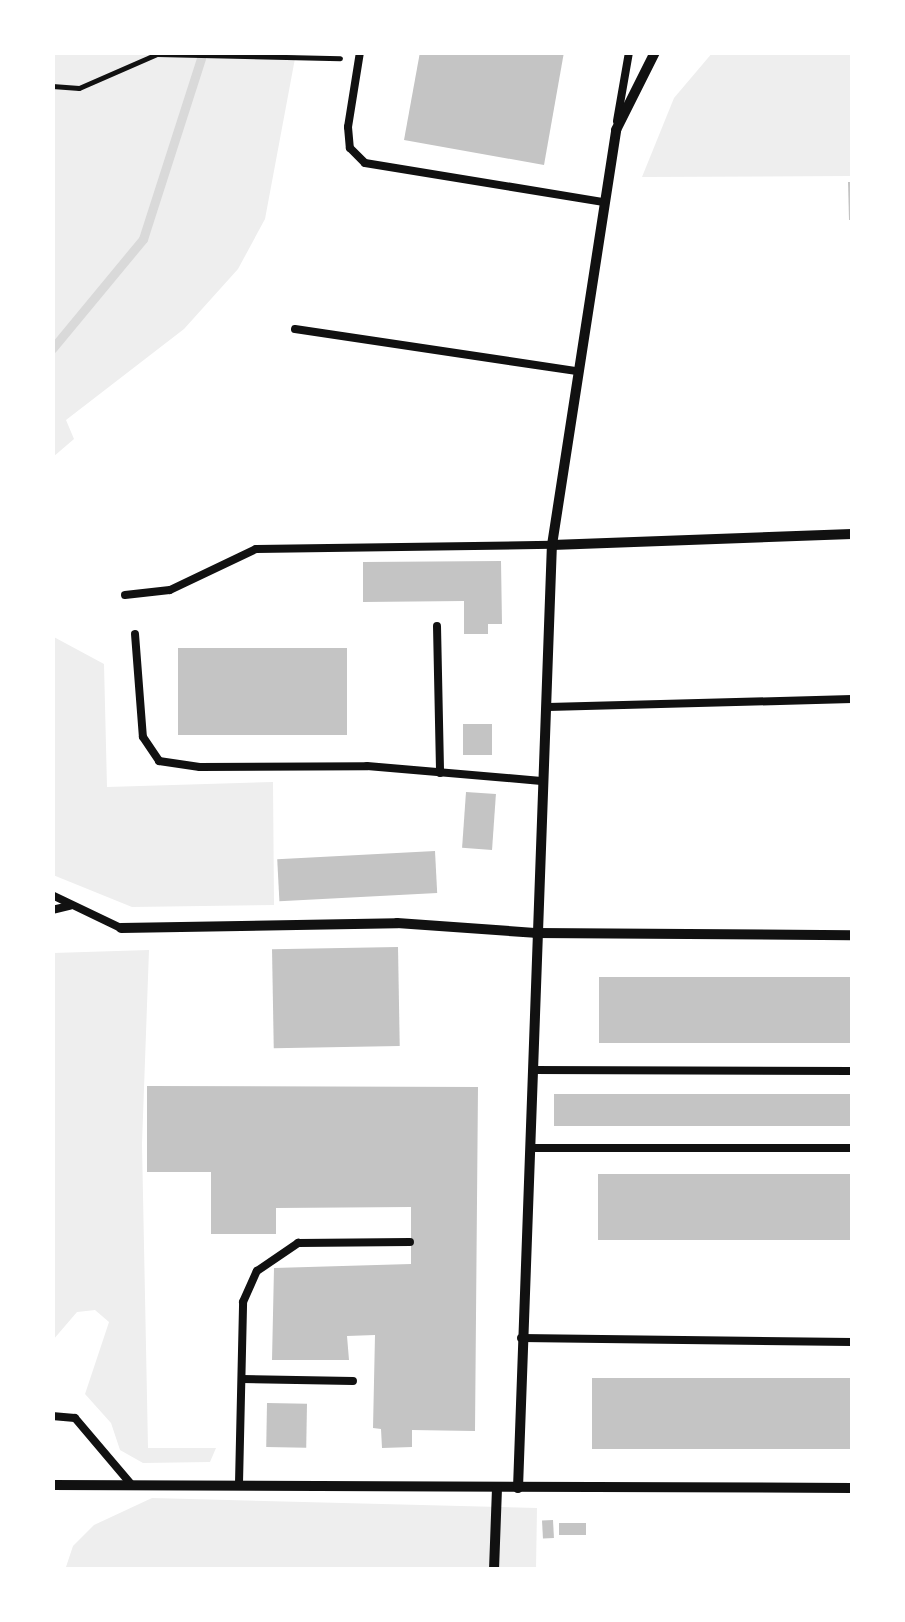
<!DOCTYPE html>
<html>
<head>
<meta charset="utf-8">
<style>
	body { margin:0 }
	#map { position:relative; width:905px; height:1622px; overflow:hidden; background:#fff; font-family:"Archivo Narrow",sans-serif }
	div>[style] { position:absolute }
	[style*='--x'] { left:calc(var(--x)*1px); top:calc(var(--y)*1px); width:calc(var(--w)*1px); rotate:calc(var(--a)*1deg) }
	.green>* { inset:0; background:#eee }
	.stream>* { height:9px; margin:-4.5px; padding:0 4.5px; transform-origin:4.5px; border-radius:4.5px; background:#d9d9d9 }
	.building>* { inset:0; background:#c4c4c4; transform-origin:0 0 }
	.path>* { height:5px; margin:-2.5px; padding:0 2.5px; transform-origin:2.5px; border-radius:2.5px; background:#111 }
	.service>* { height:8px; margin:-4px; padding:0 4px; transform-origin:4px; border-radius:4px; background:#111 }
	.minor>* { height:10px; margin:-5px; padding:0 5px; transform-origin:5px; border-radius:5px; background:#111 }
	span { translate:-50% -50%; white-space:nowrap; text-align:center; line-height:1.15; -webkit-text-stroke:8px #fff; paint-order:stroke }
	.frame { position:absolute; inset:0; border:55px solid #fff; pointer-events:none }
</style>
</head>
<body>
<div id="map">
	<div class="green">
		<i style="clip-path:polygon(713px 52px,852px 53px,852px 176px,642px 177px,674px 98px)"></i>
		<i style="clip-path:polygon(53px 53px,296px 53px,265px 219px,238px 269px,184px 329px,66px 420px,74px 439px,53px 457px)"></i>
		<i style="clip-path:polygon(52px 636px,104px 664px,107px 787px,273px 782px,274px 905px,132px 907px,53px 875px)"></i>
		<i style="clip-path:polygon(149px 950px,142px 1144px,148px 1448px,216px 1448px,210px 1462px,143px 1463px,120px 1450px,111px 1423px,85px 1394px,109px 1322px,95px 1310px,77px 1312px,53px 1340px,53px 953px)"></i>
		<i style="clip-path:polygon(152px 1498px,537px 1508px,536px 1569px,65px 1570px,73px 1546px,94px 1525px)"></i>
	</div>
	<div class="stream">
		<i style="--x:52;--y:349;--w:143;--a:-50.4"></i>
		<i style="--x:143;--y:239;--w:190;--a:-72.2"></i>
	</div>
	<div class="building">
		<i style="clip-path:polygon(420px 52px,564px 52px,544px 165px,404px 140px)"></i>
		<i style="clip-path:polygon(848px 182px,852px 182px,852px 220px,849px 220px)"></i>
		<i style="clip-path:polygon(501px 561px,502px 624px,488px 624px,488px 634px,464px 634px,464px 601px,363px 602px,363px 562px)"></i>
		<i style="left:347px;top:648px;width:87px;height:169px;rotate:90deg"></i>
		<i style="left:463px;top:724px;width:29px;height:31px"></i>
		<i style="left:466px;top:792px;width:30px;height:56px;rotate:4deg"></i>
		<i style="left:435px;top:851px;width:42px;height:158px;rotate:87deg"></i>
		<i style="left:398px;top:947px;width:99px;height:126px;rotate:89deg"></i>
		<i style="left:599px;top:977px;width:253px;height:66px"></i>
		<i style="clip-path:polygon(147px 1086px,478px 1087px,475px 1431px,412px 1430px,412px 1447px,382px 1448px,381px 1429px,373px 1428px,375px 1335px,347px 1336px,349px 1360px,272px 1360px,274px 1268px,411px 1264px,411px 1207px,276px 1208px,276px 1234px,211px 1234px,211px 1172px,147px 1172px)"></i>
		<i style="left:554px;top:1094px;width:298px;height:32px"></i>
		<i style="left:598px;top:1174px;width:254px;height:66px"></i>
		<i style="left:592px;top:1378px;width:260px;height:71px"></i>
		<i style="left:267px;top:1403px;width:40px;height:44px;rotate:1deg"></i>
		<i style="left:553px;top:1520px;width:18px;height:11px;rotate:87deg"></i>
		<i style="left:586px;top:1523px;width:12px;height:27px;rotate:90deg"></i>
	</div>
	<div class="path">
		<i style="--x:52;--y:86;--w:27;--a:4"></i>
		<i style="--x:79;--y:88;--w:85;--a:-23.6"></i>
		<i style="--x:157;--y:54;--w:183;--a:1.3"></i>
	</div>
	<div class="service">
		<i style="--x:360;--y:52;--w:76;--a:99.1"></i>
		<i style="--x:348;--y:127;--w:21;--a:85"></i>
		<i style="--x:350;--y:148;--w:21;--a:45"></i>
		<i style="--x:365;--y:163;--w:242;--a:9.3"></i>
		<i style="--x:617;--y:121;--w:70;--a:-80.1"></i>
		<i style="--x:295;--y:329;--w:285;--a:8.5"></i>
		<i style="--x:125;--y:595;--w:45;--a:-6.3"></i>
		<i style="--x:170;--y:590;--w:95;--a:-25.5"></i>
		<i style="--x:256;--y:549;--w:296;--a:-0.8"></i>
		<i style="--x:437;--y:626;--w:147;--a:88.8"></i>
		<i style="--x:135;--y:634;--w:103;--a:85.6"></i>
		<i style="--x:143;--y:737;--w:29;--a:56"></i>
		<i style="--x:159;--y:761;--w:41;--a:8.3"></i>
		<i style="--x:200;--y:767;--w:167;--a:-0.3"></i>
		<i style="--x:367;--y:766;--w:175;--a:4.9"></i>
		<i style="--x:548;--y:707;--w:304;--a:-1.5"></i>
		<i style="--x:52;--y:895;--w:76;--a:25.6"></i>
		<i style="--x:52;--y:910;--w:18;--a:-13"></i>
		<i style="--x:533;--y:1070;--w:319;--a:0.2"></i>
		<i style="--x:532;--y:1148;--w:320;--a:0"></i>
		<i style="--x:521;--y:1338;--w:331;--a:0.7"></i>
		<i style="--x:242;--y:1379;--w:111;--a:1"></i>
		<i style="--x:52;--y:1416;--w:23;--a:5"></i>
		<i style="--x:75;--y:1418;--w:87;--a:49.7"></i>
		<i style="--x:239;--y:1483;--w:181;--a:-88.7"></i>
		<i style="--x:243;--y:1302;--w:34;--a:-66"></i>
		<i style="--x:257;--y:1271;--w:50;--a:-34.3"></i>
		<i style="--x:298;--y:1243;--w:112;--a:-0.5"></i>
	</div>
	<div class="minor">
		<i style="--x:552;--y:545;--w:300;--a:-2.1"></i>
		<i style="--x:121;--y:928;--w:276;--a:-1"></i>
		<i style="--x:397;--y:923;--w:138;--a:4.1"></i>
		<i style="--x:535;--y:933;--w:317;--a:0.4"></i>
		<i style="--x:52;--y:1485;--w:800;--a:0.21"></i>
		<i style="--x:518;--y:1488;--w:944;--a:-87.94"></i>
		<i style="--x:552;--y:545;--w:420;--a:-81.2"></i>
		<i style="--x:616;--y:130;--w:87;--a:-63.4"></i>
		<i style="--x:494;--y:1570;--w:82;--a:-87.9"></i>
	</div>
	<div class="frame"></div>
</div>
</body>
</html>
